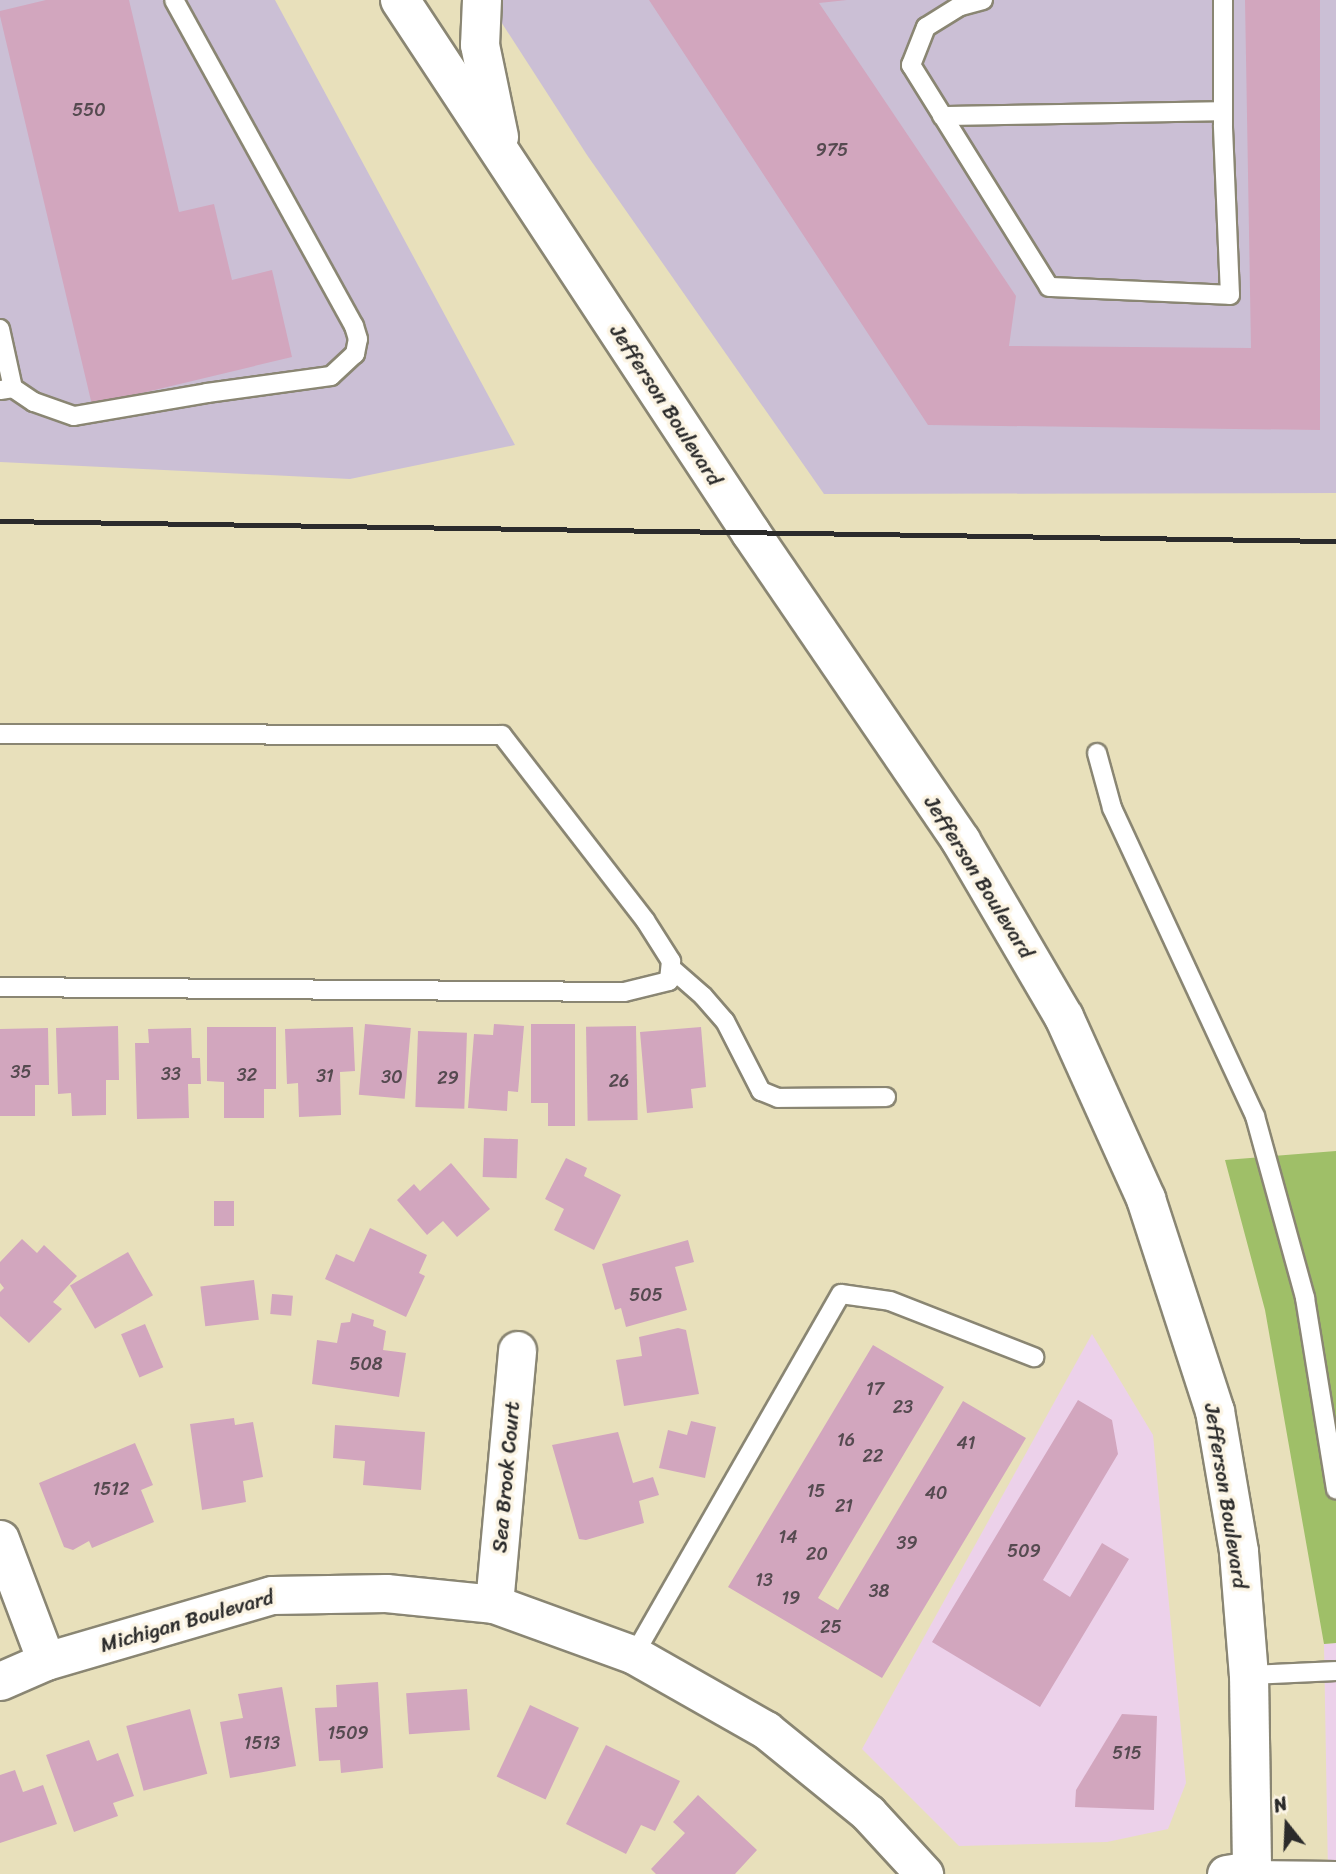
<!DOCTYPE html>
<html>
<head>
<meta charset="utf-8">
<style>
	body { margin:0 }
	#map { position:relative; width:1336px; height:1874px; overflow:hidden; background:#e8e0bb; font-family:Sriracha,sans-serif }
	div>[style] { position:absolute }
	[style*='--x'] { left:calc(var(--x)*1px); top:calc(var(--y)*1px); width:calc(var(--w)*1px); rotate:calc(var(--a)*1deg) }
	.built>* { inset:0; background:#ecd1ea }
	.industrial>* { inset:0; background:#cbbfd5 }
	.green>* { inset:0; background:#9fbf68 }
	.building>* { inset:0; background:#d2a6be; transform-origin:0 0 }
	.roads { filter:drop-shadow(2px 0 #8a8673) drop-shadow(-2px 0 #8a8673) drop-shadow(0 2px #8a8673) drop-shadow(0 -2px #8a8673) }
	.lane>* { height:18px; margin:-9px; padding:0 9px; transform-origin:9px; border-radius:9px; background:#fff }
	.street>* { height:37px; margin:-18.5px; padding:0 18.5px; transform-origin:18.5px; border-radius:18.5px; background:#fff }
	.secondary>* { height:38px; margin:-19px; padding:0 19px; transform-origin:19px; border-radius:19px; background:#fff }
	.rail>* { height:5px; margin:-2.5px; padding:0 2.5px; transform-origin:2.5px; border-radius:2.5px; background:#2b2b2b }
	span { translate:-50% -50%; white-space:nowrap; text-align:center; line-height:1.15; -webkit-text-stroke:7px #fcf5e5; paint-order:stroke }
	.number-label { font-size:18px; color:#554a50 }
	.number-label span { -webkit-text-stroke-width:0 }
	.street-label { font-size:21px; color:#2b2b2b }
	.north { position:absolute; left:1252px; top:1790px; width:70px; height:70px; -webkit-text-stroke:5px #fcf5e5; paint-order:stroke; rotate:342deg; font-size:19px; font-weight:700; line-height:28px; text-align:center; color:#2b2b2b }
	.north::after { content:''; display:block; margin:auto; width:24px; height:32px; background:#2b2b2b; clip-path:polygon(50% 0,100% 100%,50% 72%,0 100%) }
</style>
</head>
<body>
<div id="map">
	<div class="built">
		<i style="clip-path:polygon(1092px 1334px,1153px 1435px,1186px 1783px,1168px 1829px,1107px 1842px,959px 1846px,862px 1749px)"></i>
		<i style="clip-path:polygon(1336px 1643px,1336px 1874px,1328px 1874px,1324px 1644px)"></i>
	</div>
	<div class="industrial">
		<i style="clip-path:polygon(0 0,275px 0,515px 445px,350px 479px,0 462px)"></i>
		<i style="clip-path:polygon(487px 0,1336px 0,1336px 493px,824px 494px,587px 155px)"></i>
	</div>
	<div class="green">
		<i style="clip-path:polygon(1336px 1151px,1336px 1643px,1324px 1644px,1265px 1310px,1225px 1160px)"></i>
	</div>
	<div class="building">
		<i style="clip-path:polygon(46px 0,129px 0,179px 212px,214px 204px,232px 280px,272px 270px,292px 357px,92px 405px,0 16px,0 11px)"></i>
		<i style="clip-path:polygon(649px 0,847px 0,819px 3px,1016px 296px,1009px 346px,1251px 348px,1245px 0,1320px 0,1320px 430px,928px 425px)"></i>
		<i style="left:365px;top:1024px;width:46px;height:71px;rotate:5deg"></i>
		<i style="clip-path:polygon(494px 1024px,524px 1026px,518px 1092px,508px 1091px,507px 1111px,468px 1108px,474px 1034px,493px 1035px)"></i>
		<i style="clip-path:polygon(531px 1024px,575px 1024px,575px 1126px,548px 1126px,548px 1103px,531px 1103px)"></i>
		<i style="clip-path:polygon(118px 1026px,119px 1080px,106px 1080px,106px 1115px,72px 1116px,71px 1093px,58px 1094px,56px 1028px)"></i>
		<i style="left:636px;top:1026px;width:94px;height:50px;rotate:89deg"></i>
		<i style="clip-path:polygon(207px 1027px,276px 1027px,276px 1089px,264px 1089px,264px 1118px,224px 1118px,224px 1082px,207px 1081px)"></i>
		<i style="clip-path:polygon(353px 1027px,355px 1071px,340px 1072px,341px 1115px,299px 1117px,298px 1083px,287px 1084px,285px 1029px)"></i>
		<i style="clip-path:polygon(701px 1027px,706px 1087px,691px 1089px,693px 1108px,647px 1113px,640px 1032px)"></i>
		<i style="clip-path:polygon(48px 1028px,49px 1085px,35px 1085px,35px 1116px,0 1116px,0 1029px)"></i>
		<i style="clip-path:polygon(191px 1028px,192px 1058px,200px 1058px,201px 1084px,188px 1084px,189px 1118px,137px 1119px,135px 1043px,149px 1043px,148px 1029px)"></i>
		<i style="left:418px;top:1031px;width:49px;height:76px;rotate:2deg"></i>
		<i style="left:484px;top:1138px;width:34px;height:39px;rotate:2deg"></i>
		<i style="clip-path:polygon(566px 1158px,587px 1168px,584px 1176px,621px 1195px,594px 1250px,554px 1230px,564px 1209px,545px 1199px)"></i>
		<i style="clip-path:polygon(451px 1163px,490px 1209px,457px 1237px,443px 1221px,427px 1235px,397px 1200px,414px 1184px,420px 1191px)"></i>
		<i style="left:214px;top:1201px;width:20px;height:25px"></i>
		<i style="clip-path:polygon(370px 1228px,427px 1255px,419px 1273px,425px 1276px,406px 1317px,325px 1279px,336px 1254px,354px 1262px)"></i>
		<i style="clip-path:polygon(22px 1239px,37px 1253px,44px 1245px,77px 1276px,53px 1302px,62px 1309px,29px 1343px,0 1316px,0 1292px,4px 1288px,0 1283px,0 1262px)"></i>
		<i style="clip-path:polygon(688px 1240px,694px 1262px,675px 1267px,687px 1310px,626px 1327px,621px 1308px,615px 1310px,602px 1264px)"></i>
		<i style="left:128px;top:1252px;width:50px;height:67px;rotate:60deg"></i>
		<i style="left:254px;top:1280px;width:40px;height:54px;rotate:83deg"></i>
		<i style="left:272px;top:1294px;width:21px;height:20px;rotate:5deg"></i>
		<i style="clip-path:polygon(352px 1313px,374px 1320px,373px 1326px,386px 1331px,383px 1350px,406px 1353px,399px 1397px,312px 1384px,317px 1340px,337px 1343px,341px 1323px,350px 1322px)"></i>
		<i style="left:145px;top:1324px;width:47px;height:26px;rotate:67deg"></i>
		<i style="clip-path:polygon(678px 1328px,686px 1330px,699px 1394px,624px 1406px,616px 1360px,642px 1356px,639px 1337px)"></i>
		<i style="clip-path:polygon(873px 1345px,944px 1387px,818px 1598px,838px 1610px,963px 1401px,1026px 1438px,882px 1678px,728px 1587px)"></i>
		<i style="clip-path:polygon(1078px 1400px,1112px 1420px,1118px 1454px,1043px 1580px,1070px 1597px,1102px 1543px,1129px 1559px,1040px 1707px,932px 1642px)"></i>
		<i style="clip-path:polygon(234px 1418px,235px 1425px,253px 1422px,263px 1477px,243px 1481px,246px 1502px,202px 1510px,190px 1424px)"></i>
		<i style="clip-path:polygon(691px 1421px,716px 1427px,705px 1478px,659px 1468px,668px 1430px,687px 1435px)"></i>
		<i style="clip-path:polygon(335px 1425px,425px 1432px,421px 1490px,363px 1485px,365px 1461px,333px 1458px)"></i>
		<i style="clip-path:polygon(618px 1432px,633px 1483px,653px 1477px,659px 1495px,639px 1501px,644px 1523px,586px 1540px,579px 1539px,552px 1445px)"></i>
		<i style="clip-path:polygon(135px 1443px,153px 1485px,141px 1490px,154px 1522px,92px 1548px,89px 1541px,73px 1550px,64px 1547px,39px 1483px)"></i>
		<i style="clip-path:polygon(378px 1682px,383px 1768px,341px 1773px,340px 1760px,319px 1761px,315px 1708px,337px 1707px,336px 1685px)"></i>
		<i style="clip-path:polygon(282px 1687px,296px 1766px,230px 1778px,220px 1722px,243px 1718px,238px 1694px)"></i>
		<i style="left:467px;top:1689px;width:41px;height:61px;rotate:86deg"></i>
		<i style="left:530px;top:1705px;width:54px;height:79px;rotate:25deg"></i>
		<i style="left:190px;top:1709px;width:67px;height:66px;rotate:75deg"></i>
		<i style="clip-path:polygon(1122px 1714px,1157px 1716px,1154px 1810px,1075px 1807px,1076px 1790px)"></i>
		<i style="clip-path:polygon(89px 1740px,97px 1761px,118px 1753px,134px 1796px,113px 1803px,118px 1816px,74px 1832px,46px 1755px)"></i>
		<i style="clip-path:polygon(606px 1745px,680px 1781px,655px 1831px,641px 1825px,626px 1854px,566px 1824px)"></i>
		<i style="clip-path:polygon(15px 1770px,23px 1792px,43px 1785px,57px 1824px,0 1843px,0 1775px)"></i>
		<i style="clip-path:polygon(698px 1795px,757px 1850px,735px 1874px,656px 1874px,651px 1869px,685px 1833px,673px 1822px)"></i>
	</div>
	<div class="roads">
		<div class="lane">
			<i style="--x:983;--y:0;--w:24;--a:165"></i>
			<i style="--x:960;--y:6;--w:40;--a:148"></i>
			<i style="--x:926;--y:27;--w:41;--a:111.5"></i>
			<i style="--x:911;--y:65;--w:261;--a:58.1"></i>
			<i style="--x:1049;--y:287;--w:181;--a:2.5"></i>
			<i style="--x:1230;--y:295;--w:170;--a:-92.4"></i>
			<i style="--x:1223;--y:125;--w:125;--a:-90"></i>
			<i style="--x:942;--y:116;--w:281;--a:-1"></i>
			<i style="--x:0;--y:329;--w:60;--a:77.6"></i>
			<i style="--x:13;--y:388;--w:13;--a:171"></i>
			<i style="--x:13;--y:388;--w:25;--a:34"></i>
			<i style="--x:34;--y:402;--w:42;--a:19.3"></i>
			<i style="--x:74;--y:416;--w:135;--a:-9.8"></i>
			<i style="--x:207;--y:393;--w:125;--a:-7.8"></i>
			<i style="--x:331;--y:376;--w:33;--a:-43"></i>
			<i style="--x:355;--y:354;--w:15;--a:-79"></i>
			<i style="--x:358;--y:339;--w:14;--a:-107"></i>
			<i style="--x:354;--y:326;--w:372;--a:-118.9"></i>
			<i style="--x:0;--y:734;--w:502;--a:0.11"></i>
			<i style="--x:502;--y:735;--w:234;--a:52.3"></i>
			<i style="--x:645;--y:920;--w:49;--a:57.6"></i>
			<i style="--x:671;--y:961;--w:20;--a:96"></i>
			<i style="--x:669;--y:981;--w:46;--a:166.3"></i>
			<i style="--x:624;--y:992;--w:624;--a:-179.54"></i>
			<i style="--x:1097;--y:753;--w:57;--a:74.7"></i>
			<i style="--x:1112;--y:808;--w:340;--a:65.1"></i>
			<i style="--x:1255;--y:1116;--w:189;--a:74.6"></i>
			<i style="--x:1305;--y:1298;--w:194;--a:80.8"></i>
			<i style="--x:671;--y:968;--w:43;--a:41.2"></i>
			<i style="--x:703;--y:996;--w:33;--a:49"></i>
			<i style="--x:725;--y:1021;--w:79;--a:62.8"></i>
			<i style="--x:761;--y:1091;--w:18;--a:22"></i>
			<i style="--x:778;--y:1098;--w:108;--a:-0.5"></i>
			<i style="--x:634;--y:1655;--w:416;--a:-60.2"></i>
			<i style="--x:841;--y:1294;--w:49;--a:8.1"></i>
			<i style="--x:890;--y:1301;--w:155;--a:21.3"></i>
			<i style="--x:1249;--y:1675;--w:87;--a:-2.6"></i>
			<i style="--x:1252;--y:1870;--w:84;--a:0.7"></i>
		</div>
		<div class="street">
			<i style="--x:0;--y:1539;--w:130;--a:69.3"></i>
			<i style="--x:494;--y:1604;--w:255;--a:-84.8"></i>
			<i style="--x:0;--y:1681;--w:50;--a:-23.5"></i>
			<i style="--x:46;--y:1661;--w:235;--a:-16.3"></i>
			<i style="--x:272;--y:1595;--w:114;--a:-1"></i>
			<i style="--x:386;--y:1593;--w:109;--a:5.8"></i>
			<i style="--x:494;--y:1604;--w:149;--a:20"></i>
			<i style="--x:634;--y:1655;--w:152;--a:29.6"></i>
			<i style="--x:766;--y:1730;--w:132;--a:39.1"></i>
			<i style="--x:868;--y:1813;--w:83;--a:47.4"></i>
			<i style="--x:1226;--y:1874;--w:26;--a:-9"></i>
		</div>
		<div class="secondary">
			<i style="--x:400;--y:0;--w:638;--a:56.63"></i>
			<i style="--x:751;--y:533;--w:373;--a:55.7"></i>
			<i style="--x:961;--y:841;--w:204;--a:59.7"></i>
			<i style="--x:1064;--y:1017;--w:200;--a:65.7"></i>
			<i style="--x:1146;--y:1199;--w:223;--a:72"></i>
			<i style="--x:1215;--y:1411;--w:143;--a:80.3"></i>
			<i style="--x:1239;--y:1552;--w:123;--a:85.4"></i>
			<i style="--x:1249;--y:1675;--w:199;--a:89.1"></i>
			<i style="--x:482;--y:0;--w:45;--a:92.5"></i>
			<i style="--x:480;--y:45;--w:94;--a:78.3"></i>
		</div>
	</div>
	<div class="rail">
		<i style="--x:0;--y:521;--w:1336;--a:0.86"></i>
	</div>
	<div class="number-label">
		<span style="left:89px;top:110px">550</span>
		<span style="left:832px;top:150px">975</span>
		<span style="left:21px;top:1072px">35</span>
		<span style="left:171px;top:1074px">33</span>
		<span style="left:247px;top:1075px">32</span>
		<span style="left:325px;top:1076px">31</span>
		<span style="left:392px;top:1077px">30</span>
		<span style="left:448px;top:1078px">29</span>
		<span style="left:619px;top:1081px">26</span>
		<span style="left:646px;top:1295px">505</span>
		<span style="left:366px;top:1364px">508</span>
		<span style="left:875px;top:1389px">17</span>
		<span style="left:903px;top:1407px">23</span>
		<span style="left:846px;top:1440px">16</span>
		<span style="left:966px;top:1443px">41</span>
		<span style="left:873px;top:1456px">22</span>
		<span style="left:111px;top:1489px">1512</span>
		<span style="left:816px;top:1491px">15</span>
		<span style="left:936px;top:1493px">40</span>
		<span style="left:844px;top:1506px">21</span>
		<span style="left:788px;top:1537px">14</span>
		<span style="left:907px;top:1543px">39</span>
		<span style="left:1024px;top:1551px">509</span>
		<span style="left:817px;top:1554px">20</span>
		<span style="left:764px;top:1580px">13</span>
		<span style="left:879px;top:1591px">38</span>
		<span style="left:791px;top:1598px">19</span>
		<span style="left:831px;top:1627px">25</span>
		<span style="left:348px;top:1733px">1509</span>
		<span style="left:262px;top:1743px">1513</span>
		<span style="left:1127px;top:1753px">515</span>
	</div>
	<div class="street-label">
		<span style="left:666px;top:405px;rotate:57deg">Jefferson Boulevard</span>
		<span style="left:979px;top:877px;rotate:58deg">Jefferson Boulevard</span>
		<span style="left:506px;top:1477px;rotate:-85deg">Sea Brook Court</span>
		<span style="left:1226px;top:1496px;rotate:81deg">Jefferson Boulevard</span>
		<span style="left:187px;top:1621px;rotate:-16deg">Michigan Boulevard</span>
	</div>
	<div class="north">N</div>
</div>
</body>
</html>
